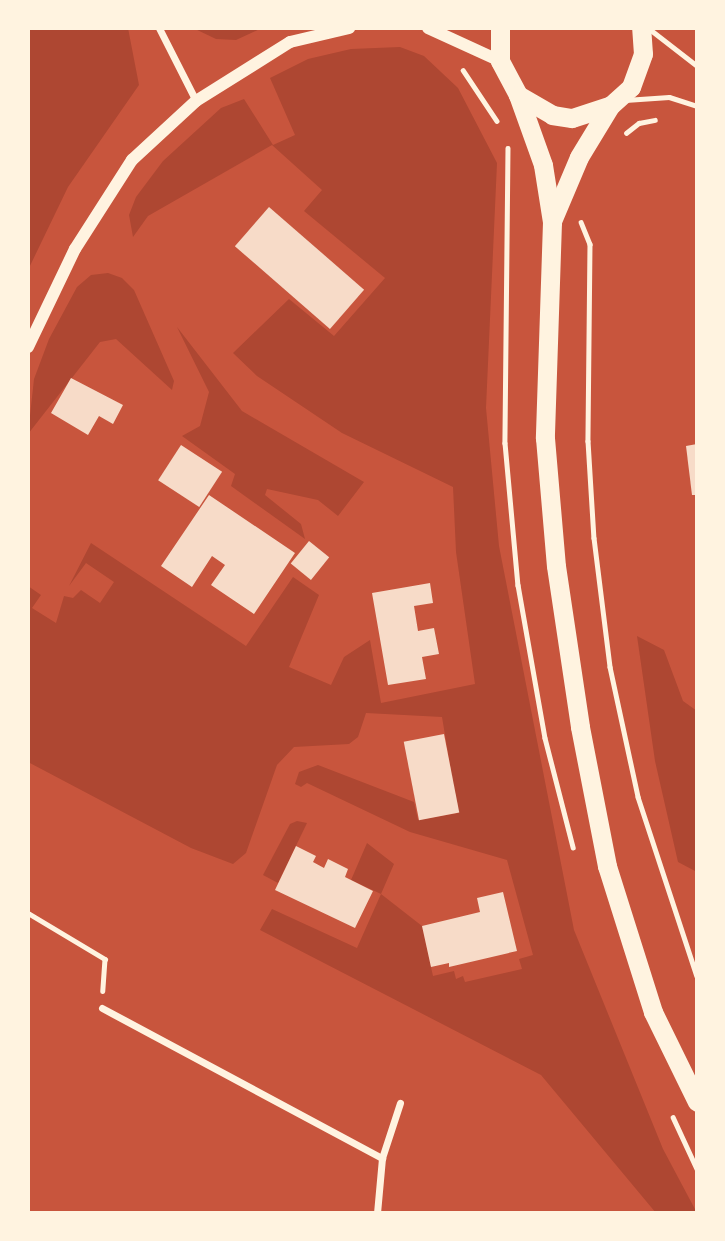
<!DOCTYPE html>
<html>
<head>
<meta charset="utf-8">
<style>
	body { margin:0 }
	#map { position:relative; width:725px; height:1241px; overflow:hidden; background:#c8553d; font-family:"Open Sans",sans-serif }
	div>[style] { position:absolute }
	[style*='--x'] { left:calc(var(--x)*1px); top:calc(var(--y)*1px); width:calc(var(--w)*1px); rotate:calc(var(--a)*1deg) }
	.green>* { inset:0; background:#ae4732 }
	.building>* { inset:0; background:#f7dbc8; transform-origin:0 0 }
	.path>* { height:4.5px; margin:-2.25px; padding:0 2.25px; transform-origin:2.25px; border-radius:2.25px; background:#fff3e0 }
	.service>* { height:5px; margin:-2.5px; padding:0 2.5px; transform-origin:2.5px; border-radius:2.5px; background:#fff3e0 }
	.minor>* { height:7px; margin:-3.5px; padding:0 3.5px; transform-origin:3.5px; border-radius:3.5px; background:#fff3e0 }
	.tertiary>* { height:12px; margin:-6px; padding:0 6px; transform-origin:6px; border-radius:6px; background:#fff3e0 }
	.trunk>* { height:19px; margin:-9.5px; padding:0 9.5px; transform-origin:9.5px; border-radius:9.5px; background:#fff3e0 }
	span { translate:-50% -50%; white-space:nowrap; text-align:center; line-height:1.15; -webkit-text-stroke:5px #fff3e0; paint-order:stroke }
	.frame { position:absolute; inset:0; border:30px solid #fff3e0; pointer-events:none }
</style>
</head>
<body>
<div id="map">
	<div class="green">
		<i style="clip-path:polygon(28px 28px,128px 28px,139px 85px,68px 187px,28px 270px)"></i>
		<i style="clip-path:polygon(193px 28px,262px 28px,236px 40px,216px 39px)"></i>
		<i style="clip-path:polygon(400px 47px,424px 56px,458px 88px,497px 163px,486px 408px,499px 546px,574px 930px,663px 1149px,697px 1213px,656px 1213px,541px 1075px,260px 930px,272px 909px,357px 948px,381px 894px,351px 880px,367px 843px,394px 864px,381px 894px,422px 926px,433px 976px,454px 971px,456px 979px,463px 976px,465px 982px,522px 969px,519px 959px,533px 955px,507px 860px,410px 832px,307px 783px,301px 787px,295px 784px,299px 772px,318px 765px,414px 802px,418px 820px,458px 813px,442px 717px,366px 713px,358px 737px,349px 744px,294px 747px,277px 765px,246px 853px,233px 864px,191px 848px,28px 762px,28px 586px,41px 595px,32px 608px,56px 623px,64px 596px,73px 598px,81px 590px,100px 603px,114px 582px,86px 563px,69px 586px,91px 543px,246px 646px,293px 577px,319px 595px,289px 667px,331px 685px,344px 657px,370px 640px,381px 703px,475px 684px,456px 552px,453px 487px,342px 433px,257px 376px,233px 353px,289px 299px,334px 336px,385px 278px,304px 211px,322px 190px,272px 145px,148px 216px,133px 237px,129px 215px,136px 197px,163px 161px,221px 108px,244px 99px,273px 145px,295px 135px,270px 78px,308px 59px,351px 49px)"></i>
		<i style="clip-path:polygon(108px 273px,122px 278px,134px 290px,174px 381px,172px 390px,116px 339px,100px 342px,28px 434px,34px 379px,49px 339px,77px 287px,91px 275px)"></i>
		<i style="clip-path:polygon(177px 327px,242px 411px,364px 482px,338px 516px,318px 500px,267px 489px,265px 495px,301px 524px,305px 539px,231px 486px,235px 474px,182px 436px,200px 426px,209px 392px)"></i>
		<i style="clip-path:polygon(637px 636px,664px 650px,683px 701px,697px 711px,697px 872px,678px 862px,655px 761px)"></i>
		<i style="clip-path:polygon(297px 821px,307px 823px,278px 883px,263px 875px,290px 824px)"></i>
	</div>
	<div class="building">
		<i style="left:269px;top:207px;width:126px;height:52px;rotate:41deg"></i>
		<i style="clip-path:polygon(71px 378px,123px 405px,113px 424px,99px 416px,88px 435px,51px 413px)"></i>
		<i style="clip-path:polygon(697px 444px,697px 495px,692px 495px,686px 446px)"></i>
		<i style="left:181px;top:445px;width:49px;height:42px;rotate:33deg"></i>
		<i style="clip-path:polygon(209px 495px,295px 553px,254px 614px,211px 585px,225px 565px,212px 556px,192px 587px,161px 566px)"></i>
		<i style="left:309px;top:541px;width:26px;height:29px;rotate:39deg"></i>
		<i style="clip-path:polygon(430px 583px,433px 603px,414px 606px,418px 631px,434px 628px,439px 654px,422px 657px,426px 679px,388px 685px,372px 593px)"></i>
		<i style="left:444px;top:734px;width:80px;height:41px;rotate:79deg"></i>
		<i style="clip-path:polygon(296px 846px,316px 856px,313px 862px,324px 868px,328px 859px,348px 869px,345px 877px,373px 891px,355px 928px,275px 890px)"></i>
		<i style="clip-path:polygon(503px 892px,517px 951px,449px 967px,449px 963px,431px 967px,422px 926px,480px 912px,477px 898px)"></i>
	</div>
	<div class="path">
		<i style="--x:463;--y:70;--w:61;--a:56.3"></i>
		<i style="--x:626;--y:133;--w:16;--a:-38"></i>
		<i style="--x:639;--y:123;--w:16;--a:-11"></i>
		<i style="--x:508;--y:148;--w:295;--a:90.6"></i>
		<i style="--x:505;--y:443;--w:143;--a:84.8"></i>
		<i style="--x:518;--y:585;--w:155;--a:80"></i>
		<i style="--x:545;--y:738;--w:113;--a:75.6"></i>
		<i style="--x:581;--y:222;--w:24;--a:68"></i>
		<i style="--x:590;--y:244;--w:197;--a:90.6"></i>
		<i style="--x:588;--y:441;--w:97;--a:86.5"></i>
		<i style="--x:594;--y:538;--w:130;--a:82.9"></i>
		<i style="--x:610;--y:667;--w:133;--a:77.8"></i>
		<i style="--x:638;--y:797;--w:188;--a:71.8"></i>
		<i style="--x:28;--y:913;--w:90;--a:30.9"></i>
		<i style="--x:105;--y:959;--w:32;--a:94"></i>
		<i style="--x:673;--y:1117;--w:57;--a:65.2"></i>
	</div>
	<div class="service">
		<i style="--x:648;--y:28;--w:62;--a:37.8"></i>
		<i style="--x:625;--y:100;--w:44;--a:-3.9"></i>
		<i style="--x:669;--y:97;--w:29;--a:18"></i>
	</div>
	<div class="minor">
		<i style="--x:159;--y:28;--w:82;--a:63.1"></i>
		<i style="--x:102;--y:1008;--w:318;--a:28.2"></i>
		<i style="--x:377;--y:1213;--w:55;--a:-84.8"></i>
		<i style="--x:382;--y:1158;--w:58;--a:-71.9"></i>
	</div>
	<div class="tertiary">
		<i style="--x:428;--y:28;--w:79;--a:24.6"></i>
		<i style="--x:28;--y:347;--w:109;--a:-64.4"></i>
		<i style="--x:75;--y:249;--w:106;--a:-57.4"></i>
		<i style="--x:132;--y:160;--w:87;--a:-42.7"></i>
		<i style="--x:196;--y:101;--w:111;--a:-32.1"></i>
		<i style="--x:290;--y:42;--w:61;--a:-13.3"></i>
	</div>
	<div class="trunk">
		<i style="--x:500;--y:28;--w:33;--a:90"></i>
		<i style="--x:500;--y:61;--w:38;--a:62"></i>
		<i style="--x:518;--y:95;--w:39;--a:30"></i>
		<i style="--x:552;--y:115;--w:20;--a:9"></i>
		<i style="--x:572;--y:118;--w:40;--a:-18"></i>
		<i style="--x:610;--y:106;--w:28;--a:-42"></i>
		<i style="--x:631;--y:87;--w:35;--a:-70"></i>
		<i style="--x:643;--y:54;--w:26;--a:-94"></i>
		<i style="--x:518;--y:95;--w:74;--a:70.3"></i>
		<i style="--x:543;--y:165;--w:58;--a:81"></i>
		<i style="--x:552;--y:222;--w:216;--a:91.9"></i>
		<i style="--x:545;--y:438;--w:128;--a:85.1"></i>
		<i style="--x:556;--y:566;--w:163;--a:81.5"></i>
		<i style="--x:580;--y:727;--w:142;--a:79"></i>
		<i style="--x:607;--y:866;--w:153;--a:72.5"></i>
		<i style="--x:653;--y:1012;--w:100;--a:63.9"></i>
		<i style="--x:552;--y:221;--w:69;--a:-67.1"></i>
		<i style="--x:579;--y:157;--w:60;--a:-58.7"></i>
	</div>
	<div class="frame"></div>
</div>
</body>
</html>
